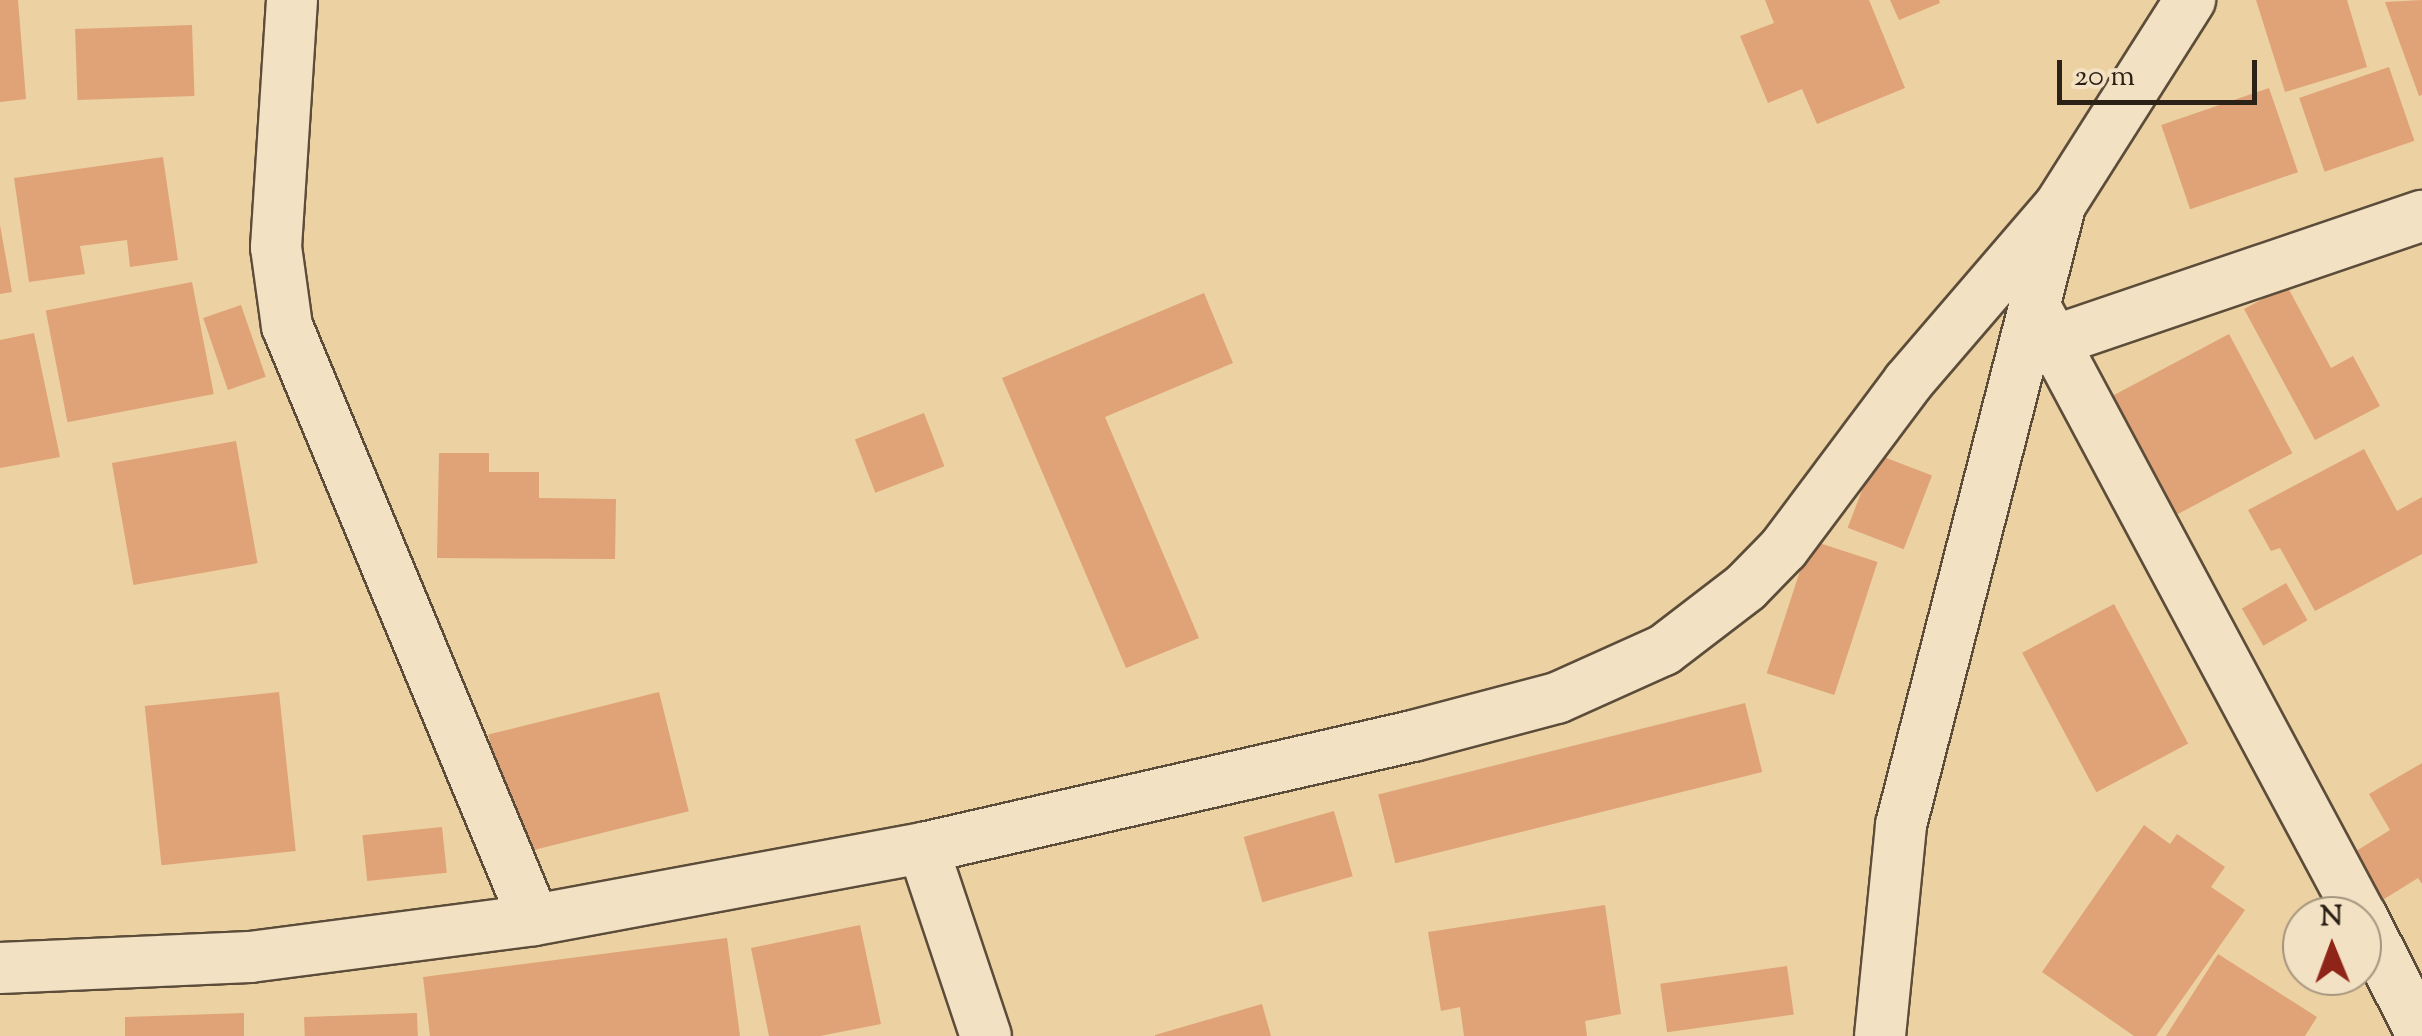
<!DOCTYPE html>
<html>
<head>
<meta charset="utf-8">
<style>
	body { margin:0 }
	#map { position:relative; width:2422px; height:1036px; overflow:hidden; background:#ecd1a2; font-family:"Sorts Mill Goudy",serif }
	div>[style] { position:absolute }
	[style*='--x'] { left:calc(var(--x)*1px); top:calc(var(--y)*1px); width:calc(var(--w)*1px); rotate:calc(var(--a)*1deg) }
	.building>* { inset:0; background:#dfa377; transform-origin:0 0 }
	.roads { filter:drop-shadow(2px 0 #5c4d3a) drop-shadow(-2px 0 #5c4d3a) drop-shadow(0 2px #5c4d3a) drop-shadow(0 -2px #5c4d3a) }
	.minor>* { height:50px; margin:-25px; padding:0 25px; transform-origin:25px; border-radius:25px; background:#f3e1c3 }
	span { translate:-50% -50%; white-space:nowrap; text-align:center; line-height:1.15; -webkit-text-stroke:8px #f3e1c3; paint-order:stroke }
	.north { position:absolute; left:2282px; top:896px; width:100px; height:100px; box-sizing:border-box; background:#f3e1c3; border:2px solid #a3947e; border-radius:50%; rotate:359deg; font-size:28px; font-weight:700; line-height:40px; text-align:center; color:#2c2117 }
	.north::after { content:''; display:block; margin:auto; width:35px; height:45px; background:#8f2418; clip-path:polygon(50% 0,100% 100%,50% 72%,0 100%) }
	.scale { position:absolute; left:2057px; top:60px; width:200px; height:45px; box-sizing:border-box; border:5px solid #2c2117; border-top:0; padding-left:12px; font-size:30px; line-height:35px; white-space:nowrap; color:#2c2117; -webkit-text-stroke:8px #f3e1c3; paint-order:stroke }
</style>
</head>
<body>
<div id="map">
	<div class="building">
		<i style="clip-path:polygon(0 0,18px 0,26px 99px,0 102px)"></i>
		<i style="clip-path:polygon(1765px 0,1869px 0,1905px 88px,1817px 124px,1802px 89px,1768px 103px,1740px 36px,1774px 23px)"></i>
		<i style="clip-path:polygon(1890px 0,1939px 0,1940px 3px,1899px 20px)"></i>
		<i style="clip-path:polygon(2256px 0,2347px 0,2367px 67px,2285px 92px)"></i>
		<i style="clip-path:polygon(2422px 0,2422px 95px,2419px 96px,2385px 2px)"></i>
		<i style="left:192px;top:25px;width:71px;height:117px;rotate:88deg"></i>
		<i style="left:2389px;top:67px;width:78px;height:95px;rotate:71deg"></i>
		<i style="left:2269px;top:88px;width:89px;height:114px;rotate:71deg"></i>
		<i style="clip-path:polygon(163px 157px,178px 260px,130px 267px,127px 240px,80px 246px,85px 274px,29px 282px,14px 178px)"></i>
		<i style="clip-path:polygon(0 225px,12px 292px,0 294px)"></i>
		<i style="left:192px;top:282px;width:114px;height:149px;rotate:79deg"></i>
		<i style="clip-path:polygon(2287px 286px,2331px 368px,2353px 356px,2380px 406px,2315px 440px,2244px 309px)"></i>
		<i style="clip-path:polygon(1204px 293px,1233px 363px,1105px 417px,1199px 638px,1126px 668px,1002px 378px)"></i>
		<i style="left:241px;top:305px;width:76px;height:40px;rotate:71deg"></i>
		<i style="clip-path:polygon(34px 333px,60px 457px,0 468px,0 340px)"></i>
		<i style="left:2229px;top:334px;width:135px;height:136px;rotate:62deg"></i>
		<i style="left:924px;top:413px;width:57px;height:74px;rotate:69deg"></i>
		<i style="left:236px;top:441px;width:124px;height:126px;rotate:80deg"></i>
		<i style="clip-path:polygon(2364px 449px,2397px 511px,2422px 497px,2422px 554px,2315px 611px,2280px 548px,2271px 551px,2248px 510px)"></i>
		<i style="clip-path:polygon(439px 453px,489px 453px,489px 472px,539px 472px,539px 498px,616px 499px,615px 559px,437px 558px)"></i>
		<i style="left:1876px;top:454px;width:60px;height:79px;rotate:21deg"></i>
		<i style="left:1810px;top:540px;width:71px;height:140px;rotate:18deg"></i>
		<i style="left:2286px;top:583px;width:43px;height:51px;rotate:60deg"></i>
		<i style="left:2114px;top:604px;width:158px;height:104px;rotate:62deg"></i>
		<i style="left:279px;top:692px;width:160px;height:135px;rotate:84deg"></i>
		<i style="left:659px;top:692px;width:123px;height:176px;rotate:76deg"></i>
		<i style="left:1745px;top:703px;width:71px;height:378px;rotate:76deg"></i>
		<i style="clip-path:polygon(2422px 763px,2422px 884px,2418px 878px,2381px 901px,2353px 853px,2390px 830px,2369px 794px)"></i>
		<i style="left:1334px;top:811px;width:68px;height:94px;rotate:74deg"></i>
		<i style="clip-path:polygon(2144px 825px,2170px 844px,2177px 834px,2225px 867px,2211px 887px,2245px 910px,2156px 1036px,2134px 1036px,2042px 972px)"></i>
		<i style="left:442px;top:827px;width:46px;height:80px;rotate:84deg"></i>
		<i style="clip-path:polygon(1605px 905px,1621px 1014px,1585px 1021px,1587px 1036px,1464px 1036px,1460px 1007px,1441px 1011px,1428px 932px)"></i>
		<i style="clip-path:polygon(860px 925px,881px 1024px,820px 1036px,769px 1036px,751px 948px)"></i>
		<i style="clip-path:polygon(727px 938px,740px 1036px,430px 1036px,423px 977px)"></i>
		<i style="clip-path:polygon(2218px 954px,2317px 1017px,2305px 1036px,2166px 1036px)"></i>
		<i style="left:1787px;top:966px;width:49px;height:128px;rotate:82deg"></i>
		<i style="clip-path:polygon(1262px 1004px,1271px 1036px,1155px 1036px,1155px 1035px)"></i>
		<i style="clip-path:polygon(244px 1013px,244px 1036px,125px 1036px,125px 1017px)"></i>
		<i style="left:417px;top:1013px;width:23px;height:113px;rotate:88deg"></i>
	</div>
	<div class="roads">
		<div class="minor">
			<i style="--x:292;--y:0;--w:248;--a:93.7"></i>
			<i style="--x:276;--y:247;--w:80;--a:82.1"></i>
			<i style="--x:287;--y:326;--w:643;--a:67.42"></i>
			<i style="--x:2038;--y:312;--w:685;--a:61.86"></i>
			<i style="--x:2054;--y:341;--w:389;--a:-18.8"></i>
			<i style="--x:923;--y:848;--w:198;--a:71.5"></i>
			<i style="--x:2362;--y:917;--w:132;--a:63"></i>
			<i style="--x:0;--y:968;--w:250;--a:-2.5"></i>
			<i style="--x:250;--y:957;--w:286;--a:-7.4"></i>
			<i style="--x:534;--y:920;--w:396;--a:-10.5"></i>
			<i style="--x:923;--y:848;--w:503;--a:-12.88"></i>
			<i style="--x:1413;--y:736;--w:149;--a:-14.8"></i>
			<i style="--x:1557;--y:698;--w:117;--a:-24.2"></i>
			<i style="--x:1664;--y:650;--w:103;--a:-37.5"></i>
			<i style="--x:1746;--y:587;--w:54;--a:-45.7"></i>
			<i style="--x:1784;--y:548;--w:207;--a:-53.2"></i>
			<i style="--x:1908;--y:382;--w:233;--a:-49.3"></i>
			<i style="--x:2060;--y:205;--w:243;--a:-57.6"></i>
			<i style="--x:1880;--y:1036;--w:212;--a:-84.3"></i>
			<i style="--x:1901;--y:825;--w:635;--a:-75.59"></i>
		</div>
	</div>
	<div class="north">N</div>
	<div class="scale">20 m</div>
</div>
</body>
</html>
